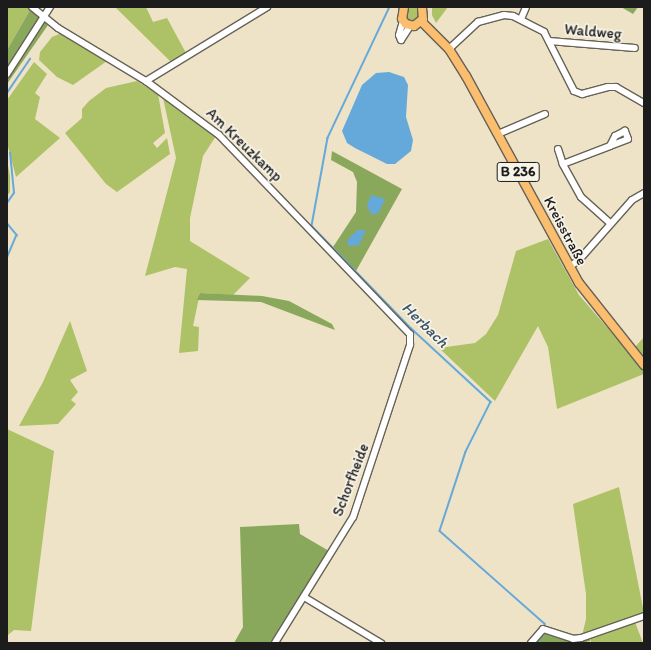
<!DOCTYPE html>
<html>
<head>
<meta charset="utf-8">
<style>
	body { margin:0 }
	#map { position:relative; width:651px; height:650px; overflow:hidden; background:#eee3c6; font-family:Itim,sans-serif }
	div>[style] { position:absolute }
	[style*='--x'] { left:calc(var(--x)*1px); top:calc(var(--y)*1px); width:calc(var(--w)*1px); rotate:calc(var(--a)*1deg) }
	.green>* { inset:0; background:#adc267 }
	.forest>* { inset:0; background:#8aa85c }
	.water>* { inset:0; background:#65a9da }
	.stream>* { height:1.5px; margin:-0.75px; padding:0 0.75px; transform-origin:0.75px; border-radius:0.75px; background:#65a9da }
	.roads { filter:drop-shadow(1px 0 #666258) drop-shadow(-1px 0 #666258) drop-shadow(0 1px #666258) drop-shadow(0 -1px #666258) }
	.minor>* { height:6px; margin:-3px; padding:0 3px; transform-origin:3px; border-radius:3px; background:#fff }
	.major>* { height:8px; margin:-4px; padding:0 4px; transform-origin:4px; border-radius:4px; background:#fbbd6e }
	span { translate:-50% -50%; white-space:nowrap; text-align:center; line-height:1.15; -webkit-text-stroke:3.5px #f7f3e8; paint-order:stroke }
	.shield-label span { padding:1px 3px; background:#f7f3e8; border:1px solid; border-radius:3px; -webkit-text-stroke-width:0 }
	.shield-label { font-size:14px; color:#1c1c1c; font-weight:700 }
	.street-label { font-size:15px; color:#1c1c1c }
	.water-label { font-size:16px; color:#395468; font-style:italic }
	.frame { position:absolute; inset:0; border:8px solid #1c1c1c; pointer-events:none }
</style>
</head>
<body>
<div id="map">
	<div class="green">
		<i style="clip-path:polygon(7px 7px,27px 7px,30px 10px,7px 50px)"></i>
		<i style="clip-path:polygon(115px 7px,146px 7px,153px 22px,167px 18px,186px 53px,173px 64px)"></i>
		<i style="clip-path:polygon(407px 7px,419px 7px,422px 14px,415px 23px,406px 20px,404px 12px)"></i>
		<i style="clip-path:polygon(432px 7px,448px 7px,436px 23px,432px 15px)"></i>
		<i style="clip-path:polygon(59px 34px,63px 34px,107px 61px,73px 85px,57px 77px,39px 60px,40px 52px,52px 37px)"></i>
		<i style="clip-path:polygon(34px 62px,47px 74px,35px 93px,40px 97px,35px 119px,60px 138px,16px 177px,7px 143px,7px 100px)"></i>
		<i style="clip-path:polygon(137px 81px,158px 94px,165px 133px,153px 143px,157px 148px,167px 138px,170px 154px,117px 192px,106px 184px,65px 133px,82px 118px,82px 109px,89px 101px,106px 88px)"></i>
		<i style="clip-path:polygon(163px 98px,216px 136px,203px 156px,190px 218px,190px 241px,250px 278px,233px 295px,200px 293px,193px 326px,199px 327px,198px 351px,179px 353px,187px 269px,175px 267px,145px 276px,176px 158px)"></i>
		<i style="clip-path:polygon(7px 160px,10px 176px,10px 192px,7px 196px)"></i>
		<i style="clip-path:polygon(548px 239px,579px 295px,644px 370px,644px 374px,557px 409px,548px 347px,538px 326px,495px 401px,439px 348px,475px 343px,486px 334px,498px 315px,516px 251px)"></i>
		<i style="clip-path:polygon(70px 321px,87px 371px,70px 380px,78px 392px,71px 400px,76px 404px,58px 424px,19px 426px,43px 382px)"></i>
		<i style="clip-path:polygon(644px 337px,644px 358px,635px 347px)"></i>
		<i style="clip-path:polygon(7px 429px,54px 451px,31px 631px,14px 630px,8px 635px,7px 641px)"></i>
		<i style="clip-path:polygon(619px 487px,644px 613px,644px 618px,635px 622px,643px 643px,591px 643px,590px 637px,582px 636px,586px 619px,586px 594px,573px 504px)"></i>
	</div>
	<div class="forest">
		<i style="clip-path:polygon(621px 7px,638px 7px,633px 14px)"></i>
		<i style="clip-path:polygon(30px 10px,48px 25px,7px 84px,7px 50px)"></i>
		<i style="clip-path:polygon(332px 151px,402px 189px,356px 271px,333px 247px,356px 212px,357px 182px,353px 172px,331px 160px)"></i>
		<i style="clip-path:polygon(200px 293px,262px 296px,289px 301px,332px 324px,335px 330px,261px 302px,197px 300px)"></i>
		<i style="clip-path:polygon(299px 524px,300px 534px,329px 551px,270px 643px,234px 643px,243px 627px,240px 527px)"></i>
		<i style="clip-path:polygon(542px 632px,566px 639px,590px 637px,590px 641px,583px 643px,533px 643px)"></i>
	</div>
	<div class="water">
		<i style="clip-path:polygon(389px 72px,404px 77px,408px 85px,406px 117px,413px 140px,411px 151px,395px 164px,387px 164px,355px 148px,347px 143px,342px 131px,362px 85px,376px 73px)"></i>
		<i style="clip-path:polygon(371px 195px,385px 199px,379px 212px,372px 215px,367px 206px)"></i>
		<i style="clip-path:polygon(358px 230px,366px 230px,359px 245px,349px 246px,347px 242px,350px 237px)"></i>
	</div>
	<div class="stream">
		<i style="--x:390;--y:7;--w:145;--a:115.3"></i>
		<i style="--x:328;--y:138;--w:89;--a:100.3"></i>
		<i style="--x:312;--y:226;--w:142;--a:45.9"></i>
		<i style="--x:411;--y:328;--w:109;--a:42.8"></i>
		<i style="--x:491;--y:402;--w:56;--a:116.6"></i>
		<i style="--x:466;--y:452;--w:83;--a:108.2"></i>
		<i style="--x:440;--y:531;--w:140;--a:41.5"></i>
		<i style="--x:545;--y:624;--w:4;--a:90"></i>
		<i style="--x:7;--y:93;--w:41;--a:-55.9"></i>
		<i style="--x:7;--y:203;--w:12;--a:-55"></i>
		<i style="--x:14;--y:193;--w:40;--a:-95.7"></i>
		<i style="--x:7;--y:223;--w:16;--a:50"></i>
		<i style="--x:17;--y:235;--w:26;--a:113"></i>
		<i style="--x:537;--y:643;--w:12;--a:-55"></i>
	</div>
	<div class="roads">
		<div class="minor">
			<i style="--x:32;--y:7;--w:33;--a:39"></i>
			<i style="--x:58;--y:28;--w:103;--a:31.1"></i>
			<i style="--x:146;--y:81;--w:91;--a:36.5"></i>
			<i style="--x:219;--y:135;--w:276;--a:46.2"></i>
			<i style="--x:410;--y:334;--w:11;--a:90"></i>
			<i style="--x:410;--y:345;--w:181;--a:108.3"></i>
			<i style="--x:353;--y:517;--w:148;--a:121.8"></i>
			<i style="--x:521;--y:19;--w:13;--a:-67"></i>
			<i style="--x:401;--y:40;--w:5;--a:-112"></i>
			<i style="--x:399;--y:35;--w:15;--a:-74"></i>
			<i style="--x:401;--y:40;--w:17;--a:-57"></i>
			<i style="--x:549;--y:41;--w:86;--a:4.7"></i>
			<i style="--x:449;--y:49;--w:40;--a:-43"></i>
			<i style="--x:478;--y:22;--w:27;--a:-15"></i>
			<i style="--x:504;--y:15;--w:9;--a:6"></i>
			<i style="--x:513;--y:16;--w:35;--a:27"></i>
			<i style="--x:544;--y:32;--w:66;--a:63"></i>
			<i style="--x:574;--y:91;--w:9;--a:21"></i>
			<i style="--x:582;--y:94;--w:27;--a:-15"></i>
			<i style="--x:608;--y:87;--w:8;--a:0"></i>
			<i style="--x:616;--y:87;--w:32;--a:30"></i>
			<i style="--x:7;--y:74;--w:80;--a:-57.3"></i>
			<i style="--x:146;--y:81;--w:142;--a:-31.4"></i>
			<i style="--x:498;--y:134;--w:51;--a:-23.1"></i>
			<i style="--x:558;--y:149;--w:16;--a:72"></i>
			<i style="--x:610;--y:223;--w:39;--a:-138"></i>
			<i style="--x:581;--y:197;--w:38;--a:-119"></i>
			<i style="--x:563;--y:164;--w:50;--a:-21"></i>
			<i style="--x:610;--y:146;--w:19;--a:-21"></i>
			<i style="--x:628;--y:139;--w:9;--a:-111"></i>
			<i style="--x:625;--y:131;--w:11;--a:153"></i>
			<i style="--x:615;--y:136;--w:11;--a:117"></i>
			<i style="--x:569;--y:267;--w:12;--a:-35"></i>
			<i style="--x:579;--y:260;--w:80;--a:-48.5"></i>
			<i style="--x:632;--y:200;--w:14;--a:-30"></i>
			<i style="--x:304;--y:597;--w:90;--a:30.9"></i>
			<i style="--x:531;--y:643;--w:18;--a:-49"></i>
			<i style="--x:543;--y:629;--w:32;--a:18"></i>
			<i style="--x:573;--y:639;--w:8;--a:-7"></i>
			<i style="--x:581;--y:638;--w:67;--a:-19.2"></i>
		</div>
		<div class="major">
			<i style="--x:404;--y:7;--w:12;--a:99"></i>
			<i style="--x:402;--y:19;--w:6;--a:51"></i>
			<i style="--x:406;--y:24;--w:8;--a:14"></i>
			<i style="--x:414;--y:26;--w:11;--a:-38"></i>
			<i style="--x:423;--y:19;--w:12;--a:-95"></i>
			<i style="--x:422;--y:22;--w:38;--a:45"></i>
			<i style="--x:449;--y:49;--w:32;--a:58"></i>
			<i style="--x:466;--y:76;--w:236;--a:61.4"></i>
			<i style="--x:579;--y:283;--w:105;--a:51.6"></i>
		</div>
	</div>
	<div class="shield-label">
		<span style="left:518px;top:172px">B 236</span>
	</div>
	<div class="street-label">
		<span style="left:593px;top:32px;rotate:5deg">Waldweg</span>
		<span style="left:244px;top:145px;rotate:44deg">Am Kreuzkamp</span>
		<span style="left:565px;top:231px;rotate:62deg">Kreisstraße</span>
		<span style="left:351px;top:480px;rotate:-69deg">Schorfheide</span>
	</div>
	<div class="water-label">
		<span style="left:425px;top:325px;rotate:44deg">Herbach</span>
	</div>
	<div class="frame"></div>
</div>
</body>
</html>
